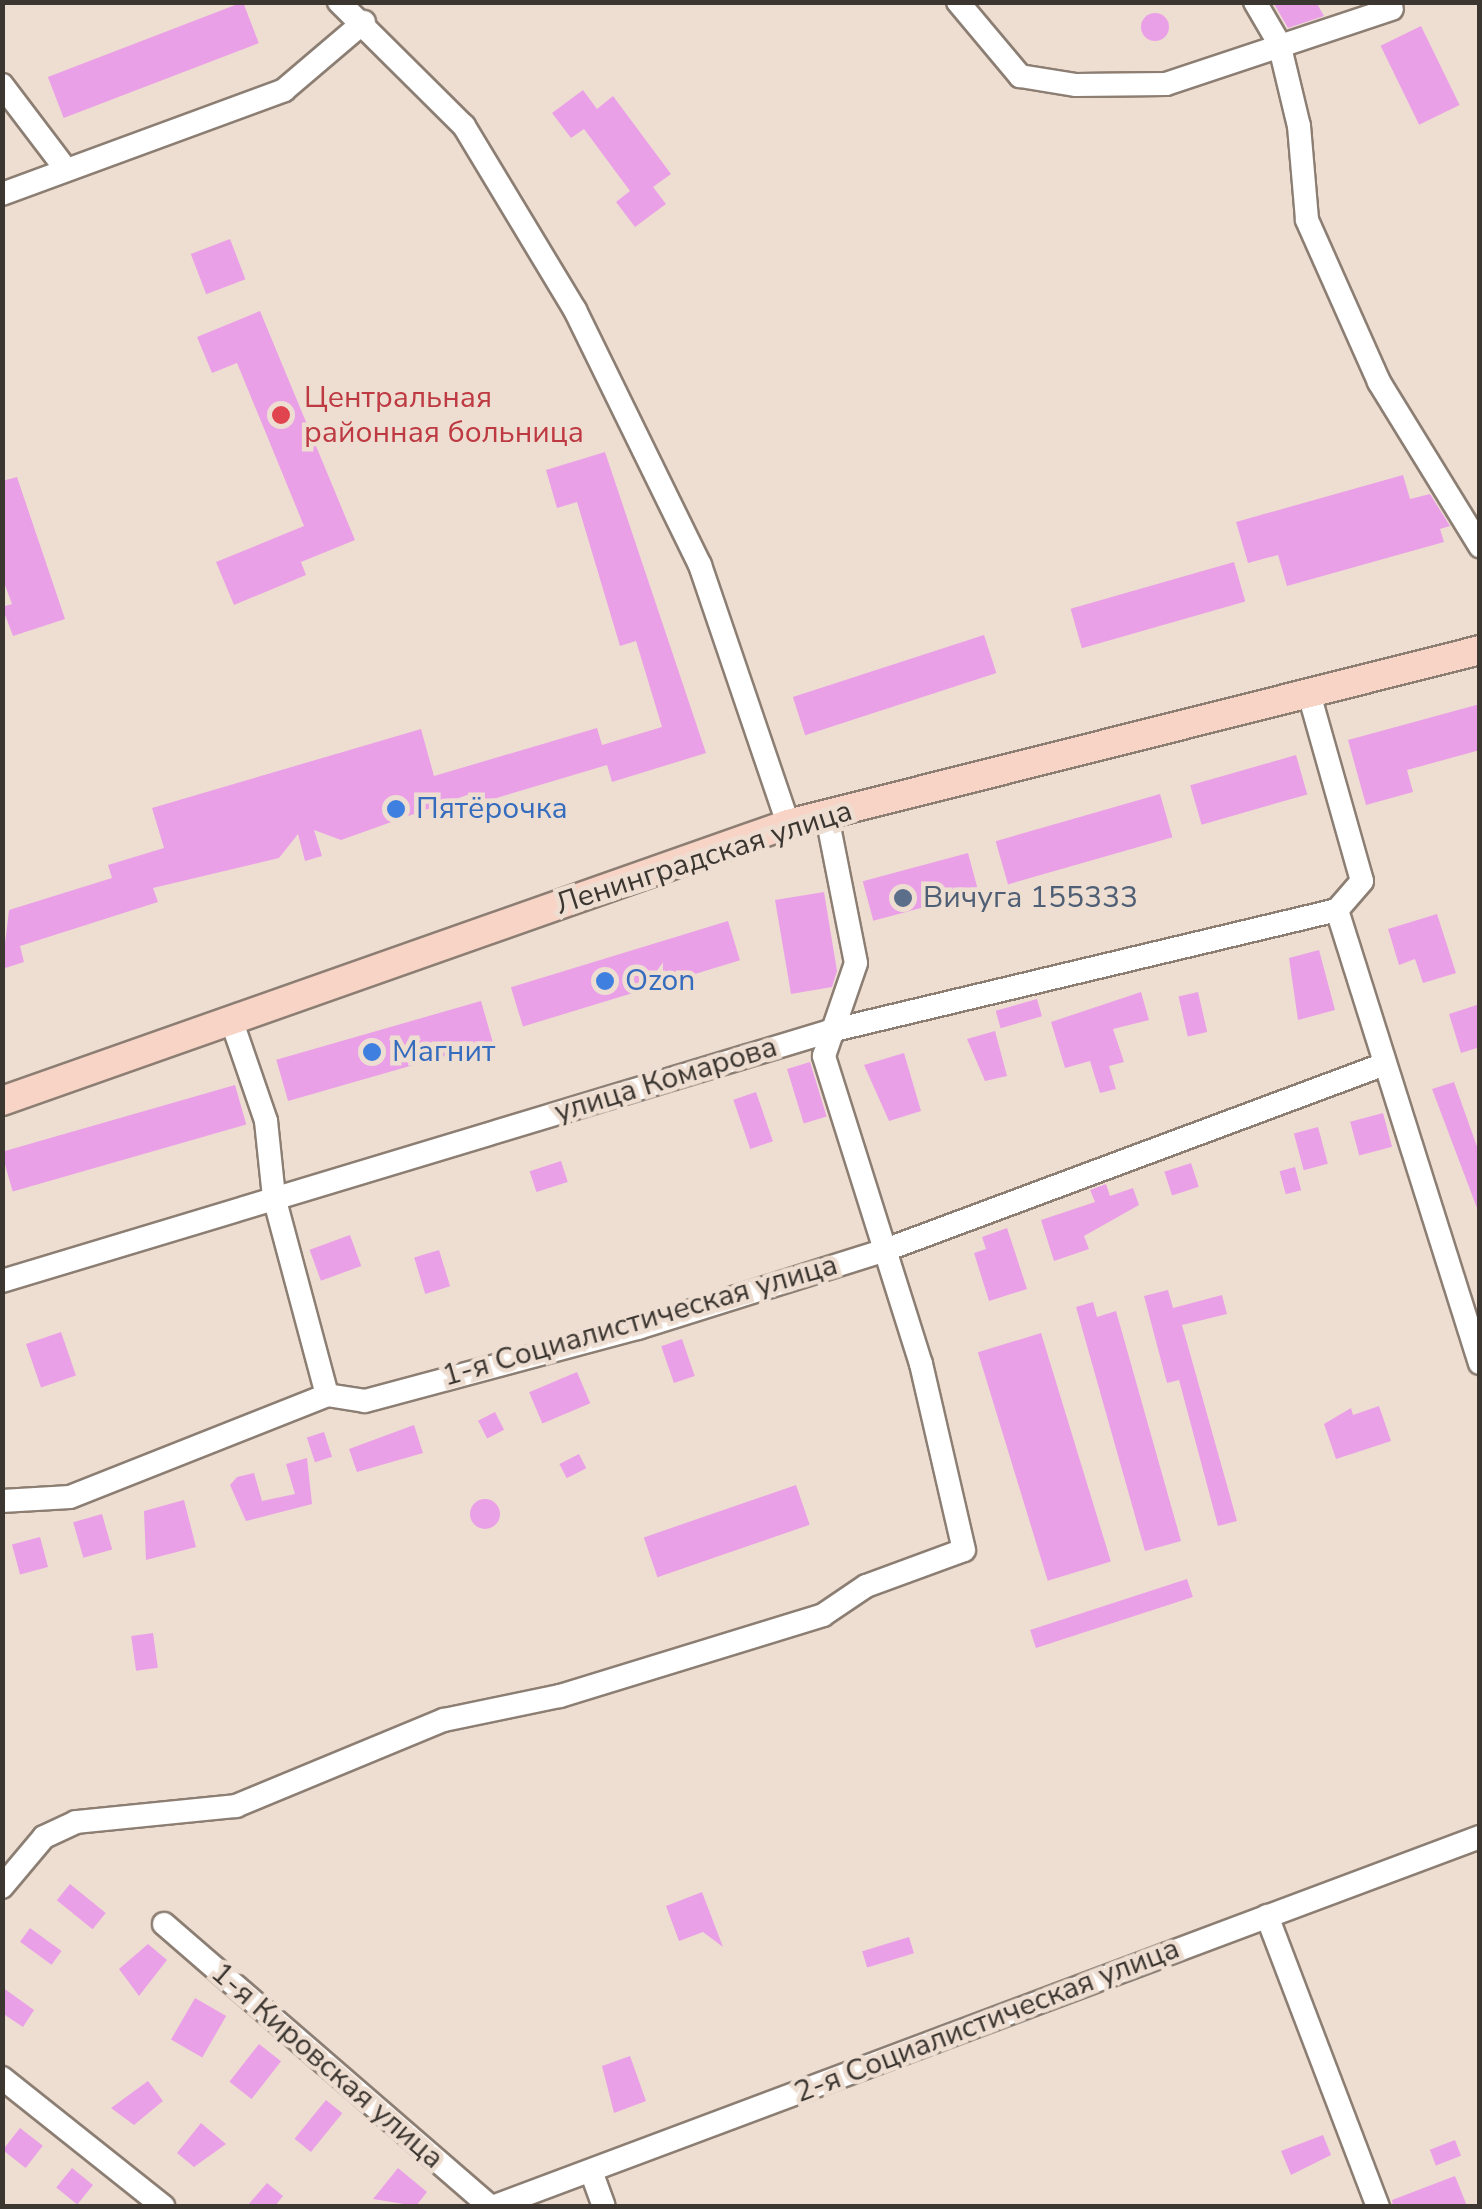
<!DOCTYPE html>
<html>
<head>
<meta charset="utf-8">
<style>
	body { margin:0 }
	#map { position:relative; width:1482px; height:2209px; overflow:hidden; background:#eeded2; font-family:"Nunito Sans",sans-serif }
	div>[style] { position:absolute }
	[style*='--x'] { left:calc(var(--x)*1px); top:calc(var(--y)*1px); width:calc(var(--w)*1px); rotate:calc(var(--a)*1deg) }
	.building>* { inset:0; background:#eaa0e6; transform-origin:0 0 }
	.round { border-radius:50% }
	.roads { filter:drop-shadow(2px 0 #8c7e73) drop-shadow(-2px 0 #8c7e73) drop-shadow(0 2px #8c7e73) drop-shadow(0 -2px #8c7e73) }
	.minor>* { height:22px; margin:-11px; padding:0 11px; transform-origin:11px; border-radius:11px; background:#fff }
	.major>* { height:28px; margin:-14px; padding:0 14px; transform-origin:14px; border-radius:14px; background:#f8d4c7 }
	.dots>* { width:28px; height:28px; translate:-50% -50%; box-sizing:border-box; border:5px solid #eeded2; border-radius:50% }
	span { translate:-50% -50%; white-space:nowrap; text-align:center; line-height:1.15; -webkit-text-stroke:9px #eeded2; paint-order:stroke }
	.health-label { font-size:30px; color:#be3a42 }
	.left { translate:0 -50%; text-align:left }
	.shop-label { font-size:30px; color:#366cbe }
	.street-label { font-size:30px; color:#3c3631 }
	.service-label { font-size:30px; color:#4e5e75 }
	.frame { position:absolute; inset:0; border:5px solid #3c3631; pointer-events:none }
</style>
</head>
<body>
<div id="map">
	<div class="building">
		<i style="left:243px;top:2px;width:44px;height:209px;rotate:69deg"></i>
		<i style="clip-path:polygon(1273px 2px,1316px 2px,1324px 16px,1288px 28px)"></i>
		<i class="round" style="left:1141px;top:13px;width:28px;height:28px"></i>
		<i style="left:1421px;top:26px;width:88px;height:45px;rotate:64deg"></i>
		<i style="clip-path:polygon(583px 90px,597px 109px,613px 96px,671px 174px,653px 187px,666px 204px,635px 227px,616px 202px,630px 191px,584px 129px,571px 138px,552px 113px)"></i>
		<i style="left:230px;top:239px;width:43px;height:42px;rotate:69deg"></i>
		<i style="clip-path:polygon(260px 311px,355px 540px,301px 562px,306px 575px,234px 605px,216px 562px,304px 526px,237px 363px,212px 373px,197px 337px)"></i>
		<i style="clip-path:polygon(605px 452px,706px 753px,612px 782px,607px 765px,473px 805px,470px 794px,341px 840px,314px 830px,322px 856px,305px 861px,298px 834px,279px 858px,153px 888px,158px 902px,20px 946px,24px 962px,2px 969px,9px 910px,112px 878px,108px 865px,164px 848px,152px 808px,421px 729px,434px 776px,597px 728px,602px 745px,662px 727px,636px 641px,620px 646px,577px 502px,557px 508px,546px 470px)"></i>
		<i style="clip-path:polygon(1403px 475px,1410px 499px,1430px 494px,1450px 526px,1440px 529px,1444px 542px,1287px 586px,1278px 555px,1248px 563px,1236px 522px)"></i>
		<i style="clip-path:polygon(17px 477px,65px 619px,13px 636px,2px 607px,12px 604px,2px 577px,2px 481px)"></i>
		<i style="left:1234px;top:562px;width:41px;height:170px;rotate:74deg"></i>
		<i style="left:984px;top:635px;width:40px;height:201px;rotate:72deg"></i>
		<i style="clip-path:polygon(1480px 704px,1480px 750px,1407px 770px,1413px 792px,1366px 805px,1348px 740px)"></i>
		<i style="left:1296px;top:755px;width:41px;height:110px;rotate:74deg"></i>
		<i style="left:1160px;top:794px;width:45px;height:171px;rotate:74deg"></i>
		<i style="left:968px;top:853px;width:41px;height:109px;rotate:75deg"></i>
		<i style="clip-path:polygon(824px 892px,837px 971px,832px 987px,791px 994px,775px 900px)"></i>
		<i style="clip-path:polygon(1437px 914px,1456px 973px,1423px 983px,1415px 959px,1399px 965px,1388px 929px)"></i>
		<i style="left:728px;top:921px;width:41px;height:227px;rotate:73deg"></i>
		<i style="clip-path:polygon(1319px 950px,1335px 1010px,1298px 1020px,1289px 958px)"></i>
		<i style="clip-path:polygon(1141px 992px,1149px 1020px,1113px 1029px,1124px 1062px,1109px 1066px,1116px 1089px,1100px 1093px,1090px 1061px,1065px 1068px,1051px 1022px)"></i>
		<i style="left:1198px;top:992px;width:41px;height:20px;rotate:77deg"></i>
		<i style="left:1037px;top:999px;width:18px;height:43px;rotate:74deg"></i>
		<i style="left:481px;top:1001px;width:43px;height:213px;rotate:74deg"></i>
		<i style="clip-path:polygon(1480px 1004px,1480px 1047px,1461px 1053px,1449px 1014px)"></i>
		<i style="clip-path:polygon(995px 1031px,1007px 1076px,985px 1081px,967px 1039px)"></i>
		<i style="clip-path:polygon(904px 1053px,921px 1111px,889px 1121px,864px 1065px)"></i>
		<i style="left:810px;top:1062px;width:57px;height:24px;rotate:73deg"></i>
		<i style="clip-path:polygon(1454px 1082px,1480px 1155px,1480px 1216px,1432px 1089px)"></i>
		<i style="left:235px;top:1085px;width:41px;height:243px;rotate:74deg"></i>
		<i style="left:756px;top:1092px;width:52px;height:24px;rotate:71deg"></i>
		<i style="left:1383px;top:1113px;width:35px;height:34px;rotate:75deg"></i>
		<i style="left:1318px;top:1127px;width:38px;height:25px;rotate:75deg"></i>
		<i style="left:561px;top:1161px;width:22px;height:33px;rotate:72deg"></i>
		<i style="left:1191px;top:1163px;width:25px;height:28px;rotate:72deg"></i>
		<i style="left:1295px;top:1167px;width:24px;height:16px;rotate:75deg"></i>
		<i style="clip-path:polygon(1106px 1184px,1110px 1196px,1133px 1188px,1139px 1205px,1084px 1236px,1089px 1249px,1054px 1261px,1041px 1220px,1095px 1202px,1090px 1190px)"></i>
		<i style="clip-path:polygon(1007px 1228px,1027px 1289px,989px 1301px,974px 1253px,986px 1249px,982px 1237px)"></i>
		<i style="left:350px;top:1235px;width:33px;height:43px;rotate:70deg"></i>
		<i style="left:439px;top:1250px;width:38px;height:26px;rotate:73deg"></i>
		<i style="clip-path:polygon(1168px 1290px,1173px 1308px,1222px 1295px,1227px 1314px,1182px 1325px,1237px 1521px,1218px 1526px,1179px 1380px,1167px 1383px,1144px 1296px)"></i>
		<i style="clip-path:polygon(1093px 1302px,1097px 1317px,1116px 1311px,1181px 1541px,1145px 1551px,1076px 1307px)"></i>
		<i style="left:61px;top:1332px;width:46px;height:37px;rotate:71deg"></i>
		<i style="left:1041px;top:1333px;width:239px;height:66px;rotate:73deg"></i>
		<i style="left:682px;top:1339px;width:39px;height:22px;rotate:71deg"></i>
		<i style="left:577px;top:1372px;width:34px;height:52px;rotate:67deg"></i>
		<i style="clip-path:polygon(1379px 1406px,1391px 1441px,1336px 1459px,1324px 1424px,1351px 1408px,1353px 1415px)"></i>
		<i style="left:495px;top:1412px;width:20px;height:19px;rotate:63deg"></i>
		<i style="clip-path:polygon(414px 1425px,423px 1453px,357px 1472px,349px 1449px)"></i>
		<i style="left:324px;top:1432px;width:26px;height:18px;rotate:72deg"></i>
		<i style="left:579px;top:1454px;width:16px;height:22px;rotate:63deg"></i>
		<i style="clip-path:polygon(307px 1458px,312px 1504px,246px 1521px,230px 1485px,237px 1477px,254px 1473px,262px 1501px,295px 1494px,286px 1464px)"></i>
		<i style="left:796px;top:1485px;width:42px;height:161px;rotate:71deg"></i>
		<i class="round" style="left:470px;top:1499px;width:30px;height:30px"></i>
		<i style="clip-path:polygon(184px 1500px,196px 1547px,146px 1560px,144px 1511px)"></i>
		<i style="left:102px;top:1514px;width:37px;height:30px;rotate:74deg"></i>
		<i style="left:40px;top:1537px;width:31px;height:29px;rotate:75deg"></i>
		<i style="left:1187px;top:1579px;width:19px;height:165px;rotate:72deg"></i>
		<i style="left:153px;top:1633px;width:35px;height:22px;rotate:82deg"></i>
		<i style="left:70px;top:1884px;width:46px;height:21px;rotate:39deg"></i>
		<i style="clip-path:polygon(702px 1892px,723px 1947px,703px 1932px,679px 1941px,666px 1906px)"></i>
		<i style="left:30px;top:1928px;width:39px;height:17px;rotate:36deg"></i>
		<i style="left:909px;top:1937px;width:17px;height:49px;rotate:73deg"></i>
		<i style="clip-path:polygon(148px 1944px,167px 1960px,139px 1996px,119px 1969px)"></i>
		<i style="clip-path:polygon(2px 1987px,34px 2010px,23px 2027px,2px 2013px)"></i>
		<i style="left:195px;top:1998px;width:36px;height:48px;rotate:30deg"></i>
		<i style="left:259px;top:2044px;width:28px;height:48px;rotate:38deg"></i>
		<i style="clip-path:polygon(630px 2056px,646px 2101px,614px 2113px,602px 2066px)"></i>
		<i style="clip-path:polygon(148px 2081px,163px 2101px,134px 2125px,111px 2108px)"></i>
		<i style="left:326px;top:2100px;width:21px;height:50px;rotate:39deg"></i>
		<i style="clip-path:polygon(201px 2123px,226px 2144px,194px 2167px,177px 2153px)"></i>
		<i style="left:20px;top:2128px;width:29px;height:28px;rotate:38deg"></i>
		<i style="clip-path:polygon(1323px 2135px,1331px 2155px,1291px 2175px,1281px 2151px)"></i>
		<i style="left:1455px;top:2140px;width:17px;height:27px;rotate:69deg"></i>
		<i style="left:72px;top:2168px;width:27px;height:25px;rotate:39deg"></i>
		<i style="clip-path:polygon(398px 2168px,427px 2192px,416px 2206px,373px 2199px)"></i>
		<i style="clip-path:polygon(1455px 2176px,1467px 2206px,1393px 2206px,1392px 2200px)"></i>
		<i style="clip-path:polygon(267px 2183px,283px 2196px,275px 2206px,247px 2206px)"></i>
	</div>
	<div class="roads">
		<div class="minor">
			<i style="--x:339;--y:2;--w:176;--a:44.8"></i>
			<i style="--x:464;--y:126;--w:215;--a:58.9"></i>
			<i style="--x:575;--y:310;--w:284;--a:63.9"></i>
			<i style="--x:700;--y:565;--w:274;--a:71.2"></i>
			<i style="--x:958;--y:2;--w:97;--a:50"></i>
			<i style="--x:1020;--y:76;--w:57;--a:9.1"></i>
			<i style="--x:1076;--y:85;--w:90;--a:-0.6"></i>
			<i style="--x:1166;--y:84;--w:238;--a:-18.4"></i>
			<i style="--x:1255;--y:2;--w:48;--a:59.7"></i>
			<i style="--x:1279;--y:43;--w:85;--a:76.5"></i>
			<i style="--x:1299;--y:126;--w:94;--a:85.1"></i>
			<i style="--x:1307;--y:220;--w:177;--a:66"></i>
			<i style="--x:1379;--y:382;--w:193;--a:58.4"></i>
			<i style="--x:2;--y:85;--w:104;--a:52.8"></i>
			<i style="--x:2;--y:194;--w:301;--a:-20.2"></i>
			<i style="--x:284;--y:90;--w:105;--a:-40.4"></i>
			<i style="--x:1337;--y:910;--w:475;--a:72.5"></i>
			<i style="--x:232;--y:1022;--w:105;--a:71"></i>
			<i style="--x:266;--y:1121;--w:76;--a:84"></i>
			<i style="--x:274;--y:1197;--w:205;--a:75"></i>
			<i style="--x:2;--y:1281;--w:865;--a:-16.8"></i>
			<i style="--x:830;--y:1031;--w:521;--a:-13.42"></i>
			<i style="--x:1337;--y:910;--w:38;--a:-49"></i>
			<i style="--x:1362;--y:881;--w:198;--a:-105.8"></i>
			<i style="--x:2;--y:1501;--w:68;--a:-3.4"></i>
			<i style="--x:70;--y:1497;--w:277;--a:-21.6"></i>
			<i style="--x:327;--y:1395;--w:38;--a:9"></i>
			<i style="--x:365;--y:1401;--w:283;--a:-15"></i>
			<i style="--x:638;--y:1328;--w:262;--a:-17.5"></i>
			<i style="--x:888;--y:1249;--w:530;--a:-20.42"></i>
			<i style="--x:2;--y:1887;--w:65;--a:-50"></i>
			<i style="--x:44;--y:1837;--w:35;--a:-25"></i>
			<i style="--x:76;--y:1822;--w:161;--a:-5.7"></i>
			<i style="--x:236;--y:1806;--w:225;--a:-22.5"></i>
			<i style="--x:444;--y:1720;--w:118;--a:-11.7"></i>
			<i style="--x:560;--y:1696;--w:275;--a:-17.1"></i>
			<i style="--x:823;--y:1615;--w:52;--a:-34"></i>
			<i style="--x:866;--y:1586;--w:104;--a:-20.2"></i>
			<i style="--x:964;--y:1550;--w:191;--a:-103"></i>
			<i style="--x:921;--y:1364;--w:323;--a:-107.5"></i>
			<i style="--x:824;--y:1056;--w:98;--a:-71"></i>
			<i style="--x:856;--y:963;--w:150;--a:-101.2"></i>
			<i style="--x:1267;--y:1916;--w:311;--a:69.1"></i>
			<i style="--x:164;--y:1924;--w:431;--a:40.9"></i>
			<i style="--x:2;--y:2078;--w:206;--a:38.5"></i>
			<i style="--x:591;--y:2171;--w:37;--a:70"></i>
			<i style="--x:495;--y:2206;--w:1052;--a:-20.54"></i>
		</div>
		<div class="major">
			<i style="--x:2;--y:1101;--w:833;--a:-19.41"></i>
			<i style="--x:788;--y:824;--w:714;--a:-14.11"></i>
		</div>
	</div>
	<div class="dots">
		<i style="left:281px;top:415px;background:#e0444e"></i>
		<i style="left:396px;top:809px;background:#3f7fe0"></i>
		<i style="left:903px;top:898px;background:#5c6f8a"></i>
		<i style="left:605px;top:981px;background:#3f7fe0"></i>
		<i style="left:372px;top:1052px;background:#3f7fe0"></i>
	</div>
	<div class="health-label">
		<span class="left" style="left:304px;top:415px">Центральная<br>районная больница</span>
	</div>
	<div class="shop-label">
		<span class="left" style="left:416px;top:809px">Пятёрочка</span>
		<span class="left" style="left:625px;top:981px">Ozon</span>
		<span class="left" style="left:392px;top:1052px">Магнит</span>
	</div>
	<div class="street-label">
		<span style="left:704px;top:858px;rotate:-18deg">Ленинградская улица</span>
		<span style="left:666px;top:1080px;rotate:-17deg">улица Комарова</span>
		<span style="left:640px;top:1321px;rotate:-16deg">1-я Социалистическая улица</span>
		<span style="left:987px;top:2021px;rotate:-21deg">2-я Социалистическая улица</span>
		<span style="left:327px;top:2066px;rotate:41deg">1-я Кировская улица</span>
	</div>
	<div class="service-label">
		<span class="left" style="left:923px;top:898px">Вичуга 155333</span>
	</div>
	<div class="frame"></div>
</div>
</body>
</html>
